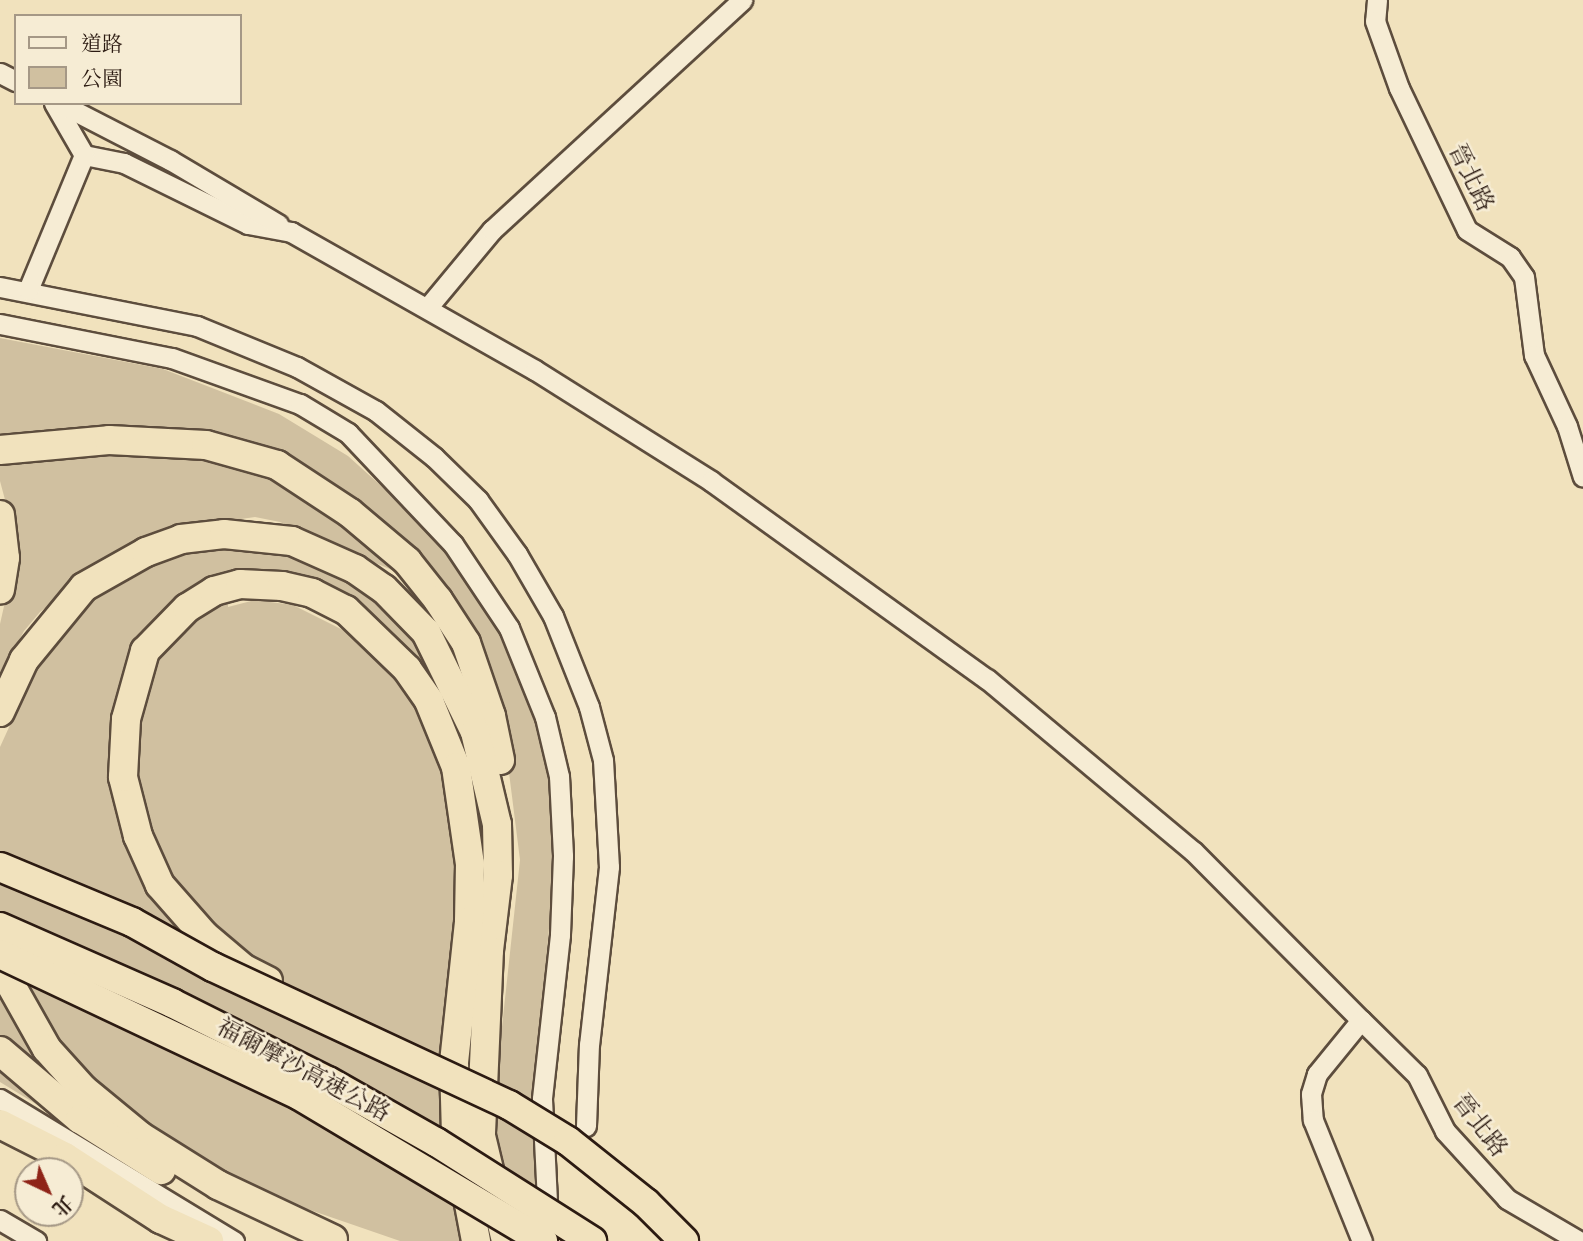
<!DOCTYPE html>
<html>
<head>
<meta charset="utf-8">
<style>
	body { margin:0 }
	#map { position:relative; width:1583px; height:1241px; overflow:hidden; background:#f1e2bd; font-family:"Libre Bodoni","Noto Serif TC",serif }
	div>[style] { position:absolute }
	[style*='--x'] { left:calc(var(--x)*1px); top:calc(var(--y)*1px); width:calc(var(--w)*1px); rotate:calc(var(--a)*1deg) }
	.green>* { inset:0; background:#d0c0a0 }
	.roads { filter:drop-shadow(2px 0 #5d4d3d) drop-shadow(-2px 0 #5d4d3d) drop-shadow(0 2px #5d4d3d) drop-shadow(0 -2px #5d4d3d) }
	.minor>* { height:19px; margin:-9.5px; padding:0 9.5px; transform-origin:9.5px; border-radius:9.5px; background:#f6ecd4 }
	.highway>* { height:28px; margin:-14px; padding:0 14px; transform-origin:14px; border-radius:14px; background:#f1e2bd }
	.bridges { filter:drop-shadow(2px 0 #2c1b12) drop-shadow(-2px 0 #2c1b12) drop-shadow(0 2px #2c1b12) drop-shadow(0 -2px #2c1b12) }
	.highway-bridge>* { height:28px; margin:-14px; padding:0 14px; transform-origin:14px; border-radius:14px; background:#f1e2bd }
	span { translate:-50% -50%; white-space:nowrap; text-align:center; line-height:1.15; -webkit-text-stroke:5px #f6ecd4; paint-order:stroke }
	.street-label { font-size:24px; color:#2c1b12 }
	.legend { position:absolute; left:14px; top:14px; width:228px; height:91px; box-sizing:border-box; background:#f6ecd4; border:2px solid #a59886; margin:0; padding:9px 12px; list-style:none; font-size:21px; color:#2c1b12 }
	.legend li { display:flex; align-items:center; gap:14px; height:35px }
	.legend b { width:35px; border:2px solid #a59886 }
	.north { position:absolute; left:14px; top:1157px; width:70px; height:70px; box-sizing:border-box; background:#f6ecd4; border:2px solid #a59886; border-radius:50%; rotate:136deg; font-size:19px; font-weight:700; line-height:28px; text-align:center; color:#2c1b12 }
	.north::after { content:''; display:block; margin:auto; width:24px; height:32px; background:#8f2418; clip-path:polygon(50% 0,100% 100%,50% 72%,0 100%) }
</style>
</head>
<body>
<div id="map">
	<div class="green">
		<i style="clip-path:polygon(0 338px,163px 369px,279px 414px,348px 456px,389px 493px,432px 535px,485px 603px,542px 732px,551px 783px,553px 885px,533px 1101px,540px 1221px,498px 1168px,493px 1110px,520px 860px,504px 733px,392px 532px,361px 503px,307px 469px,322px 507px,406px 576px,280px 522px,255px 517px,206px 524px,103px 560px,40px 612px,24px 631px,0 676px,0 624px,9px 584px,12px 526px,0 481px)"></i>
		<i style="clip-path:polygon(240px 545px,303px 553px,358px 581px,382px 600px,413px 628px,435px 660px,467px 726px,479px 770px,485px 835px,456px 743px,432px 688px,399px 646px,343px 597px,319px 587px,268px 571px,229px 572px,228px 607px,255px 600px,293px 605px,361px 639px,390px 669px,411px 699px,441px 762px,454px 805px,460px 905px,444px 1048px,444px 1115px,448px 1167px,464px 1241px,400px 1241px,255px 1191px,167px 1144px,110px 1102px,67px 1056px,35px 1013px,5px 941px,0 924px,0 747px,52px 633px,98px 587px,125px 573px,174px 554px)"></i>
		<i style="clip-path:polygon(0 992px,92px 1117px,0 1038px)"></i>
		<i style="clip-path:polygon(0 1067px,62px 1120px,0 1082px)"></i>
	</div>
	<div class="roads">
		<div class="minor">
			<i style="--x:1377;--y:0;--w:21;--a:95"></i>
			<i style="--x:1375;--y:21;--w:71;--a:70.3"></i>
			<i style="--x:1399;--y:88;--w:157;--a:64.4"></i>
			<i style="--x:1467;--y:230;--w:51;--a:32.1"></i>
			<i style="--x:1510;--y:257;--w:24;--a:55"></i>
			<i style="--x:1524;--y:277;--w:79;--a:82.7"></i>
			<i style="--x:1534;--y:355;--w:78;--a:65.1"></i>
			<i style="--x:1567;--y:426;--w:53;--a:72.6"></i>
			<i style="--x:0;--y:73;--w:18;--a:27"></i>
			<i style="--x:54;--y:103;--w:60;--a:60"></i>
			<i style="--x:84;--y:155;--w:41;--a:11.3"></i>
			<i style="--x:124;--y:163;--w:138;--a:26.2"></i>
			<i style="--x:248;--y:224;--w:44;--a:10.5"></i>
			<i style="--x:291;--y:232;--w:280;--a:29.5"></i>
			<i style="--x:535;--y:370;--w:208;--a:32.2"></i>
			<i style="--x:711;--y:481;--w:340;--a:35.7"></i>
			<i style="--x:987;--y:679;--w:268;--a:39.9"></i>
			<i style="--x:1193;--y:851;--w:238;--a:45.2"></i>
			<i style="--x:1361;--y:1020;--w:70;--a:129.2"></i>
			<i style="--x:1317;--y:1074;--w:21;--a:107"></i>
			<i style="--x:1311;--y:1094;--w:26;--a:86"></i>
			<i style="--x:1313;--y:1120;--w:131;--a:68"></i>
			<i style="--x:59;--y:103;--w:125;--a:27.2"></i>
			<i style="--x:170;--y:160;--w:126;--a:30.7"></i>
			<i style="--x:0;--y:287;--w:201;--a:11.2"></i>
			<i style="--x:197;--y:326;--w:108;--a:22.3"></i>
			<i style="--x:297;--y:367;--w:90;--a:29.1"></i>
			<i style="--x:376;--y:411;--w:74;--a:38.4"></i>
			<i style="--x:434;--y:457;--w:62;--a:44.3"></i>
			<i style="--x:478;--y:500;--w:67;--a:54.2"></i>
			<i style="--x:517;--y:554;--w:72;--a:59.9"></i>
			<i style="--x:553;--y:616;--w:98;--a:68.4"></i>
			<i style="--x:589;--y:707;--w:55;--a:75.2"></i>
			<i style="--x:603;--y:760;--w:107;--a:86.8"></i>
			<i style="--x:609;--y:867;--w:178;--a:96.4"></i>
			<i style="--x:589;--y:1044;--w:82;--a:92.1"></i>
			<i style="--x:28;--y:290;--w:146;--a:-67.5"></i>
			<i style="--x:428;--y:307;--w:100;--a:-50.3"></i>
			<i style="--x:492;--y:230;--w:340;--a:-42.6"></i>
			<i style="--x:0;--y:324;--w:175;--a:11.2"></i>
			<i style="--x:172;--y:358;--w:136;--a:19.8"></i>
			<i style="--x:300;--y:404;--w:56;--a:31.1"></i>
			<i style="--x:348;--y:433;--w:153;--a:46.6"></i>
			<i style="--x:453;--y:544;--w:101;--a:56.3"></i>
			<i style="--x:509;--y:628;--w:96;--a:68"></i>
			<i style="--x:545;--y:717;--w:61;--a:76.7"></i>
			<i style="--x:559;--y:776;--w:80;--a:87.1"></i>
			<i style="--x:563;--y:856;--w:79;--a:92.2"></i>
			<i style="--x:560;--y:935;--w:165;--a:96.3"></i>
			<i style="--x:542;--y:1099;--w:121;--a:87.2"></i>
			<i style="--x:1361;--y:1020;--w:78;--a:44.5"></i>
			<i style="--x:1417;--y:1075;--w:63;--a:63.4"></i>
			<i style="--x:1445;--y:1131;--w:92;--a:47.6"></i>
			<i style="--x:1507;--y:1199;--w:83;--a:30.3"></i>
			<i style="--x:0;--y:1099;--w:274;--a:31.3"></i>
			<i style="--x:0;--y:1220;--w:42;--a:30.3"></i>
		</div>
		<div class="highway">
			<i style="--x:0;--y:450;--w:109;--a:-5.2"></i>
			<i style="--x:109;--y:440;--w:97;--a:3"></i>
			<i style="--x:206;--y:445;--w:74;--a:15.7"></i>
			<i style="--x:277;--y:465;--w:87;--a:33.3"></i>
			<i style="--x:350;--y:513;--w:75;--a:40.1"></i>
			<i style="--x:407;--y:561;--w:50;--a:51.5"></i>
			<i style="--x:438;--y:600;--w:51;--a:56.9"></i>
			<i style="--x:466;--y:643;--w:77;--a:71.1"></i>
			<i style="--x:491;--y:716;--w:45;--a:78.4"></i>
			<i style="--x:0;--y:515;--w:43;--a:83.4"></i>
			<i style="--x:5;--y:558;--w:32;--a:99"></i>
			<i style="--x:0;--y:712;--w:57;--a:-65.2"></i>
			<i style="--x:24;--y:660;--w:94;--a:-50.6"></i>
			<i style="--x:84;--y:587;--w:71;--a:-29.4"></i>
			<i style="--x:146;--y:552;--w:37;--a:-20"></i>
			<i style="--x:181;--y:539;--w:43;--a:-6.6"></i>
			<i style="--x:224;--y:534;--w:68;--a:5.9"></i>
			<i style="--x:292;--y:541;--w:69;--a:24"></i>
			<i style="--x:355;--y:569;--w:35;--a:35"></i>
			<i style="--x:384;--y:589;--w:60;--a:45.7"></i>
			<i style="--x:426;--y:632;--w:111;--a:63.9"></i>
			<i style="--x:475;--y:732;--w:95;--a:76.6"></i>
			<i style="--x:497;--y:824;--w:51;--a:88.9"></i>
			<i style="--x:498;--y:875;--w:76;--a:96.8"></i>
			<i style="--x:489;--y:950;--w:186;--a:92.5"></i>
			<i style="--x:481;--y:1136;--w:108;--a:76.6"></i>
			<i style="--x:0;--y:954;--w:25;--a:74"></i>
			<i style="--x:7;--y:978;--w:81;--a:60.6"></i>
			<i style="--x:47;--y:1049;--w:54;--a:48"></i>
			<i style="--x:83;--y:1089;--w:74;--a:39.5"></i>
			<i style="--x:140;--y:1136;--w:92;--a:32.1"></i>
			<i style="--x:218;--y:1185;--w:127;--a:25.2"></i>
			<i style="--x:268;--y:981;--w:27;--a:-153"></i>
			<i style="--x:244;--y:969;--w:52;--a:-139.6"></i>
			<i style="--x:204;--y:935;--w:67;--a:-131.3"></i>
			<i style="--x:160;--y:885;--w:54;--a:-114.2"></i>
			<i style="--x:138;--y:836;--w:61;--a:-104.3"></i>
			<i style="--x:123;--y:777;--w:58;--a:-87"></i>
			<i style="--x:126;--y:719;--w:71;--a:-74.4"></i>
			<i style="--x:145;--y:651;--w:60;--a:-45.7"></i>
			<i style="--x:187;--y:608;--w:32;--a:-32"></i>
			<i style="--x:214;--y:591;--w:27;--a:-15"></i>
			<i style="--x:240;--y:584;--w:42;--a:2.7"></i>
			<i style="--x:282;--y:586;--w:31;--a:13"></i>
			<i style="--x:312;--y:593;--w:38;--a:27"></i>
			<i style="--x:346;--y:610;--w:85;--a:44"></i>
			<i style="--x:407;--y:669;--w:39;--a:55"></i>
			<i style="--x:429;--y:701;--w:71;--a:67.8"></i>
			<i style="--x:456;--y:767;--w:98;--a:81.8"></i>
			<i style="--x:470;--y:864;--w:58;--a:91"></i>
			<i style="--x:469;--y:922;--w:142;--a:96.1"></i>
			<i style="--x:454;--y:1063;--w:73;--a:88.4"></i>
			<i style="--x:456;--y:1136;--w:107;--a:79.2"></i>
			<i style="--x:0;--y:1051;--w:105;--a:40.4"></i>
			<i style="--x:80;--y:1119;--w:96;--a:32.2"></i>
			<i style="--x:0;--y:1124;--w:73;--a:26.9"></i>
			<i style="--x:65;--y:1157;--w:114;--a:32.9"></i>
			<i style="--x:161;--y:1219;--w:53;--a:24.6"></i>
		</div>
	</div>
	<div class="bridges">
		<div class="highway-bridge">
			<i style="--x:0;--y:867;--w:143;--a:22.6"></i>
			<i style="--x:132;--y:922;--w:93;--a:29.1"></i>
			<i style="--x:213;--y:967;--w:327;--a:25"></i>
			<i style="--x:509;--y:1105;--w:69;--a:31.4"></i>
			<i style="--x:568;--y:1141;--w:100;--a:38.5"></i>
			<i style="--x:646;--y:1203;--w:54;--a:45"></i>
			<i style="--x:0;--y:927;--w:188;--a:23.8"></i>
			<i style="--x:172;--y:1003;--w:174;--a:26.6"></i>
			<i style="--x:328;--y:1081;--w:124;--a:29.5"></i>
			<i style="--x:436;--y:1142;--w:185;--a:32.4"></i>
			<i style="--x:0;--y:954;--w:332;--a:25.3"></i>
			<i style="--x:300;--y:1096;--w:283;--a:30.8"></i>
		</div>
	</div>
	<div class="street-label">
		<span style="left:1470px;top:178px;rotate:64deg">晉北路</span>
		<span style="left:303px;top:1071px;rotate:28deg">福爾摩沙高速公路</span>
		<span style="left:1479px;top:1126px;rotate:52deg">晉北路</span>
	</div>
	<ul class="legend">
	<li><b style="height:9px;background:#f6ecd4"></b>道路</li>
	<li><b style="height:19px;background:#d0c0a0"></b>公園</li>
	</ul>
	<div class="north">北</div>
</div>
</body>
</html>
